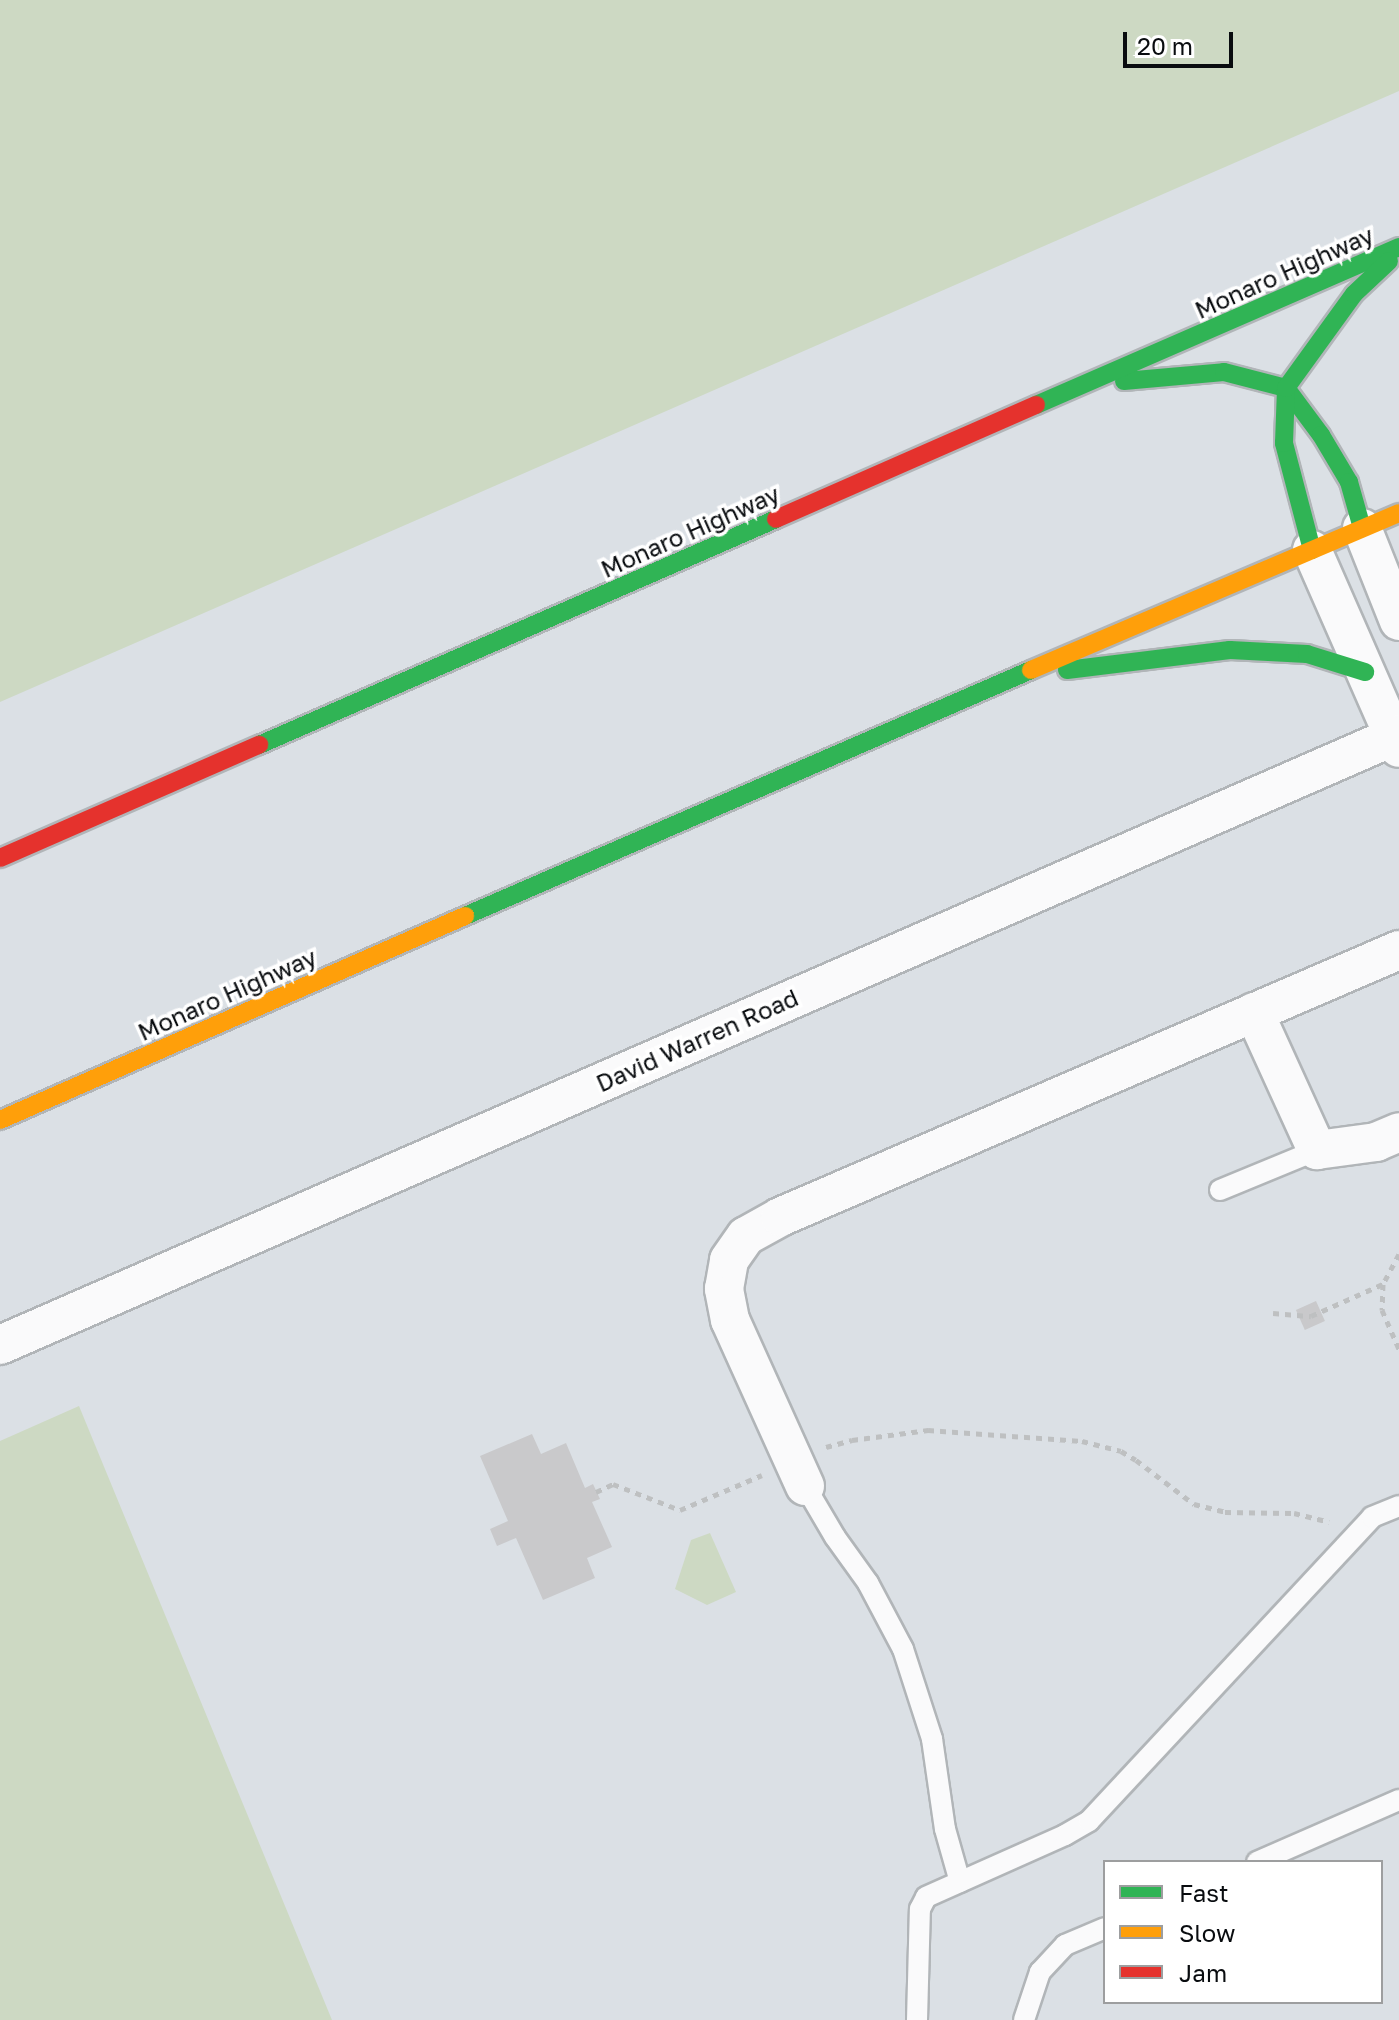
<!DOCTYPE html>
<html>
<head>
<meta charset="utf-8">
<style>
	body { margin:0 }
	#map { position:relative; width:1399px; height:2020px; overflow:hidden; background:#dbe0e5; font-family:"Golos Text",sans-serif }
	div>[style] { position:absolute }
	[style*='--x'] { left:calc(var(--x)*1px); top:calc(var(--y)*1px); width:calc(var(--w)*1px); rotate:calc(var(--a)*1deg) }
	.green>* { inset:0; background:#cdd9c3 }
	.building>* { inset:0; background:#c9c9cb; transform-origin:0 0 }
	.path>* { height:5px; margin-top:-2.5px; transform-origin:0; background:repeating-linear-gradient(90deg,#bec0c1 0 6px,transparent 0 12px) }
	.roads { filter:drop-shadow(2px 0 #b1b5b8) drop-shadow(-2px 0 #b1b5b8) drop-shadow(0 2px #b1b5b8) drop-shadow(0 -2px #b1b5b8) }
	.lane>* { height:20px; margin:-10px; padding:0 10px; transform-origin:10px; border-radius:10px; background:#fafafb }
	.street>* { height:38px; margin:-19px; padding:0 19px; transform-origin:19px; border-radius:19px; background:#fafafb }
	.fast>* { height:18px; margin:-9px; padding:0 9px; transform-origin:9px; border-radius:9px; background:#30b455 }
	.slow>* { height:18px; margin:-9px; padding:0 9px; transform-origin:9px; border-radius:9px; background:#ff9f0a }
	.jam>* { height:18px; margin:-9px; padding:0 9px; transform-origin:9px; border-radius:9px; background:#e5322d }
	span { translate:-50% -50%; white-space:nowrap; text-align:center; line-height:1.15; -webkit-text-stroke:7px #fff; paint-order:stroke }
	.street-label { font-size:24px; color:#090c0f }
	.legend { position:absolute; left:1103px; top:1860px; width:280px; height:144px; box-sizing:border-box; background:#fff; border:2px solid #9d9e9f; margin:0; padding:10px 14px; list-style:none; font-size:24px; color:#090c0f }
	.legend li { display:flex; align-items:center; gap:16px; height:40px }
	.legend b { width:40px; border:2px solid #9d9e9f }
	.scale { position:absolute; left:1123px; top:32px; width:110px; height:36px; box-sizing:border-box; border:4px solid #090c0f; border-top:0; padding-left:10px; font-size:24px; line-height:28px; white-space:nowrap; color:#090c0f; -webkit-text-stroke:6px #fff; paint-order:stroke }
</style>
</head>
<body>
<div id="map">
	<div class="green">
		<i style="clip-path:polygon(0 0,1399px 0,1399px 91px,0 702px)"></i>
		<i style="clip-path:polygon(79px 1406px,332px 2020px,0 2020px,0 1441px)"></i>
		<i style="clip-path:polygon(710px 1533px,736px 1592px,707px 1605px,675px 1589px,691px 1540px)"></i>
	</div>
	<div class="building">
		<i style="left:1316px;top:1301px;width:22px;height:22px;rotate:66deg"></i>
		<i style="clip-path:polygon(532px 1434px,541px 1454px,566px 1443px,585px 1488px,593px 1484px,600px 1499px,592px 1502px,612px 1547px,587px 1558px,595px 1578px,543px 1600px,516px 1538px,497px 1546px,490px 1529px,508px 1521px,480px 1456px)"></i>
	</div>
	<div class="path">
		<i style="--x:1399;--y:1254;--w:34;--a:118"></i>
		<i style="--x:1383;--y:1284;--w:26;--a:92"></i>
		<i style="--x:1382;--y:1310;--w:43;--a:66.4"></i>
		<i style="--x:1273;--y:1313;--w:38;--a:5"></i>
		<i style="--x:1311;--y:1316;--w:79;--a:-24"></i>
		<i style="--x:826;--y:1447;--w:27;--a:-15"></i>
		<i style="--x:852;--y:1440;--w:77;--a:-7.5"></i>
		<i style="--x:928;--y:1430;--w:154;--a:4.1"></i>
		<i style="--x:1082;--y:1441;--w:40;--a:14.4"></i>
		<i style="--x:1121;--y:1451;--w:17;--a:31"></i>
		<i style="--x:1136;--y:1460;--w:73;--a:37.2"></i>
		<i style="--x:1194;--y:1504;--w:32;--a:14"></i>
		<i style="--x:1225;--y:1512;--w:69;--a:0.8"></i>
		<i style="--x:1294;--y:1513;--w:36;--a:14"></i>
		<i style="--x:596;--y:1492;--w:19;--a:-25"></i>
		<i style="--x:613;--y:1484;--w:72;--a:21.2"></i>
		<i style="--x:680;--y:1510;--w:89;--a:-23.1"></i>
	</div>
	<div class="roads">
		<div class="lane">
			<i style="--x:1220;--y:1190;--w:105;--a:-22.4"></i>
			<i style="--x:805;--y:1486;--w:59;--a:59.5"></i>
			<i style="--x:835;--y:1537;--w:57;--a:54.3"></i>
			<i style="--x:868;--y:1583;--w:75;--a:62.1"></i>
			<i style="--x:903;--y:1649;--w:95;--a:72.1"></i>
			<i style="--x:932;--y:1739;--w:91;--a:81.8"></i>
			<i style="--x:945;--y:1829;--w:55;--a:74.2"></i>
			<i style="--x:1257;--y:1862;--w:155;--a:-23.6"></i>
			<i style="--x:917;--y:2020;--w:111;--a:-88.5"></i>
			<i style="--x:920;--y:1909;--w:13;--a:-63"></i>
			<i style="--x:926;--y:1897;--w:152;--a:-24"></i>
			<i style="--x:1065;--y:1835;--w:28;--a:-30"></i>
			<i style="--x:1089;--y:1821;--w:415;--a:-47"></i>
			<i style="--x:1372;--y:1517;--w:29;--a:-22"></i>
			<i style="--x:1024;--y:2020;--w:51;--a:-71.6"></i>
			<i style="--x:1040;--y:1972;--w:37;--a:-47"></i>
			<i style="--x:1065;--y:1945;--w:43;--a:-23"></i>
		</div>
		<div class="street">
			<i style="--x:1362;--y:528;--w:100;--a:68.3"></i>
			<i style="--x:1312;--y:550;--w:216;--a:66.3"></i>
			<i style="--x:1254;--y:1012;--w:152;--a:65.5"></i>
			<i style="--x:1317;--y:1150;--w:60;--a:-7.7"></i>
			<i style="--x:1376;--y:1142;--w:25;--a:-23"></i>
			<i style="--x:0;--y:1345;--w:1527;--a:-23.59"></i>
			<i style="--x:805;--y:1486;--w:182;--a:-114.3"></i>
			<i style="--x:730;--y:1320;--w:32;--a:-101"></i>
			<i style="--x:724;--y:1289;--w:29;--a:-80"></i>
			<i style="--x:729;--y:1260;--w:29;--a:-55"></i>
			<i style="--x:746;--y:1236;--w:39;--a:-29"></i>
			<i style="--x:780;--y:1217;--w:674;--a:-23.33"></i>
		</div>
		<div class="fast">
			<i style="--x:1124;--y:381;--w:100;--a:-5.1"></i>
			<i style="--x:1224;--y:372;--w:64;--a:14.5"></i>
			<i style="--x:1286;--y:388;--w:59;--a:53.3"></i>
			<i style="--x:1321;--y:435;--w:55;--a:59.2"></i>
			<i style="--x:1349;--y:482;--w:48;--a:74.2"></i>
			<i style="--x:1036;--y:405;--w:396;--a:-23.5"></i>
			<i style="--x:1312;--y:550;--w:111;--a:-104.7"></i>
			<i style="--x:1284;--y:443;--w:55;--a:-87.9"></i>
			<i style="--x:1286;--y:388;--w:116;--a:-54.1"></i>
			<i style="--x:1354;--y:294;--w:48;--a:-43.3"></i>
			<i style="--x:1067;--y:670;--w:164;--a:-7"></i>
			<i style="--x:1230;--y:650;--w:77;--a:3"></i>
			<i style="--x:1307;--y:654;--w:61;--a:17.2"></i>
			<i style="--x:259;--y:745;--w:564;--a:-23.61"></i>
			<i style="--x:465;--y:916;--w:617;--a:-23.49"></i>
		</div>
		<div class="slow">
			<i style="--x:1031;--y:670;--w:400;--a:-23.1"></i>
			<i style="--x:0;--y:1120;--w:508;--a:-23.69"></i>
		</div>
		<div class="jam">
			<i style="--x:776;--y:519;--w:284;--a:-23.7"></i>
			<i style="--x:0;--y:858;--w:283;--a:-23.6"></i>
		</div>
	</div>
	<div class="street-label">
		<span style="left:1284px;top:272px;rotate:-24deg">Monaro Highway</span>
		<span style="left:690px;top:531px;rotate:-24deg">Monaro Highway</span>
		<span style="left:227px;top:994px;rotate:-24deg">Monaro Highway</span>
		<span style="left:697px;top:1040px;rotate:-24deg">David Warren Road</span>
	</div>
	<ul class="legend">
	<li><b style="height:10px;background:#30b455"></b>Fast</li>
	<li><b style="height:10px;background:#ff9f0a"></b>Slow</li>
	<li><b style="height:10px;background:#e5322d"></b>Jam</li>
	</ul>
	<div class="scale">20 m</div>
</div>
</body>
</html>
